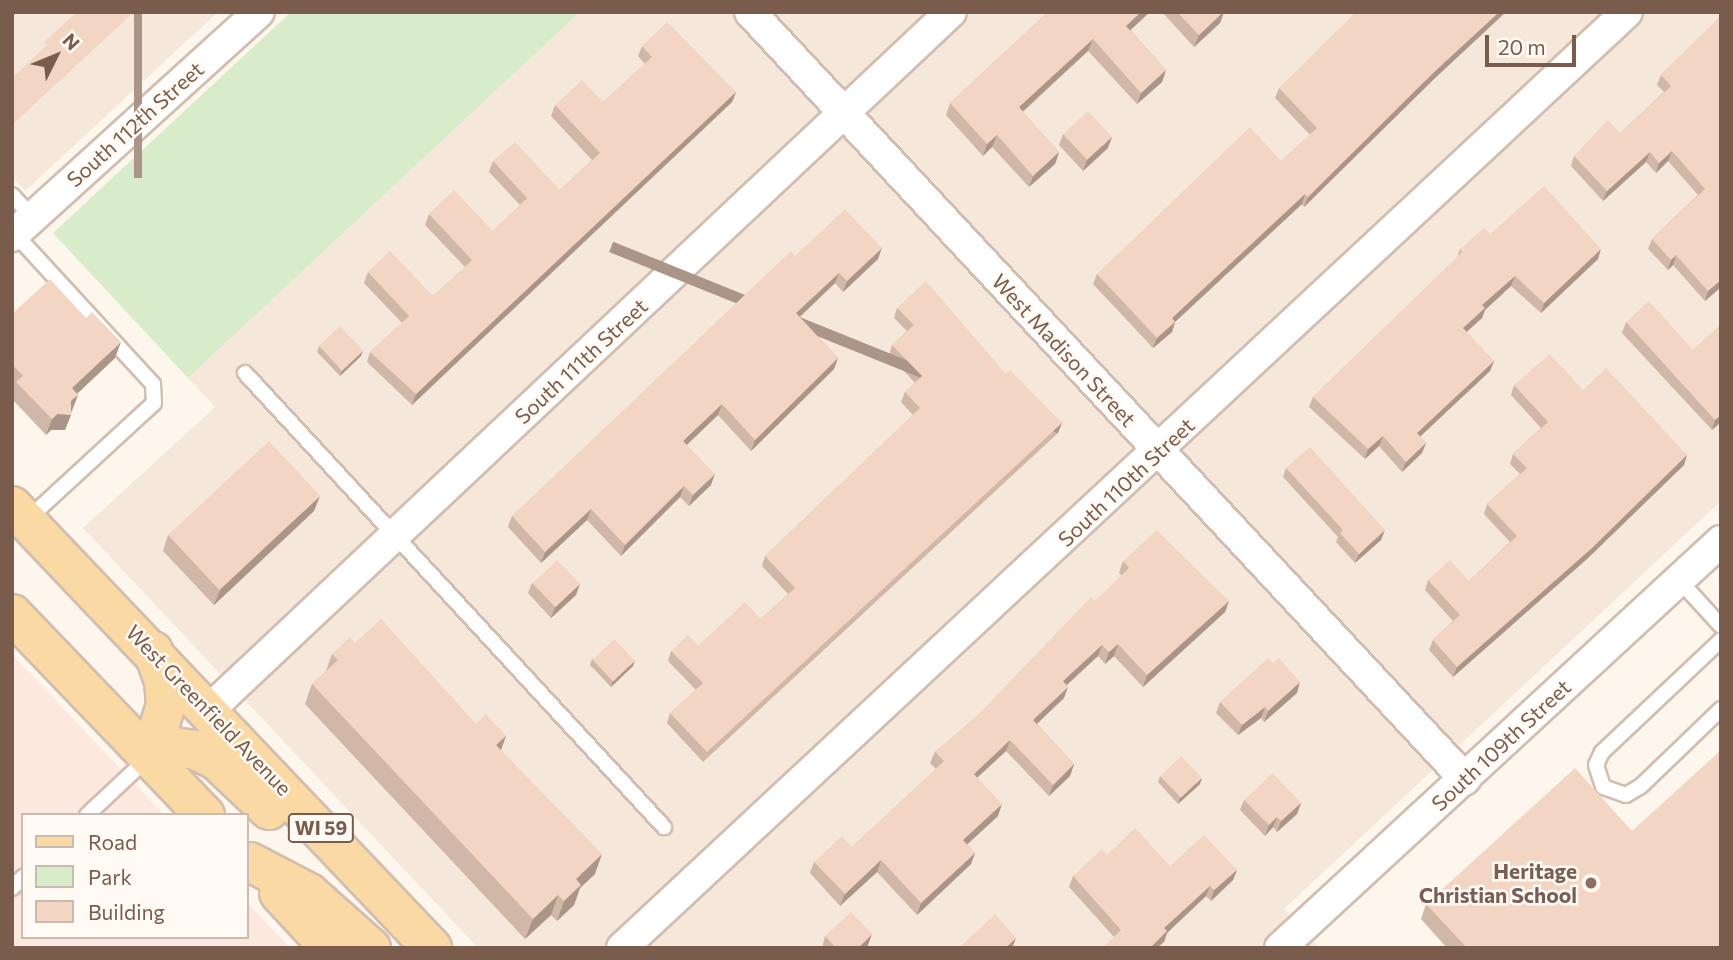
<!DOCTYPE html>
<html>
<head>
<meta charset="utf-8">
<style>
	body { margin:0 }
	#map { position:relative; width:1733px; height:960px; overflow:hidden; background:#fdf6ec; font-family:Commissioner,sans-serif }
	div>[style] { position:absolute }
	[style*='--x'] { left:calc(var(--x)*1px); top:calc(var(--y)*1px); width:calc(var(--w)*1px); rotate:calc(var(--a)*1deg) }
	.residential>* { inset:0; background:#f5e8da }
	.commercial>* { inset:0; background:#fde8e0 }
	.green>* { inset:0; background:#d8ecc9 }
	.roads { filter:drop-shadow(2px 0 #d1beb0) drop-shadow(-2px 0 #d1beb0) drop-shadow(0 2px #d1beb0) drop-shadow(0 -2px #d1beb0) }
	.lane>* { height:14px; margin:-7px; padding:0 7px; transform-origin:7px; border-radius:7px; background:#fff }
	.street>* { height:30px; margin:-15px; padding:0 15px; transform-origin:15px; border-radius:15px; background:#fff }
	.primary>* { height:38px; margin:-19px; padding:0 19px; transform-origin:19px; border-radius:19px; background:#fbd9a5 }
	.wall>* { inset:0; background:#d1b7a8 }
	.shaded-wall>* { inset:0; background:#aa9588; transform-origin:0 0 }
	.building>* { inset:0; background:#f3d5c3; transform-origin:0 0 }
	.dots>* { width:19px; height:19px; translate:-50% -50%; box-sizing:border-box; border:4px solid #fffaf3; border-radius:50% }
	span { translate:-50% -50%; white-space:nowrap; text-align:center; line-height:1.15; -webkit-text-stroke:5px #fffaf3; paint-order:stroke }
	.shield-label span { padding:2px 5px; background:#fffaf3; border:2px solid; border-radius:5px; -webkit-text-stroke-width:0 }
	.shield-label { font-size:19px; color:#7a5c4d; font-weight:700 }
	.street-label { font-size:21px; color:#7a5c4d }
	.education-label { font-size:21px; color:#785e54; font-weight:700 }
	.right { translate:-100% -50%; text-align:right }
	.frame { position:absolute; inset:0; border:14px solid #7a5c4d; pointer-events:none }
	.legend { position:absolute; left:21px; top:813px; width:228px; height:126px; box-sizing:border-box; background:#fffaf3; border:2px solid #cabbb1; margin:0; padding:9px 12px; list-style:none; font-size:21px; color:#7a5c4d }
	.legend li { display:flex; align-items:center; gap:14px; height:35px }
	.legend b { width:35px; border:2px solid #cabbb1 }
	.north { position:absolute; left:21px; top:21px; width:70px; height:70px; -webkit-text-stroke:5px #fffaf3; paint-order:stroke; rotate:47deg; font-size:19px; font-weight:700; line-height:28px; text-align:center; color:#7a5c4d }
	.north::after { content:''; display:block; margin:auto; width:24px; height:32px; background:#7a5c4d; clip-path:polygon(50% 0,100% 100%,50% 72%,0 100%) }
	.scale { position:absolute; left:1485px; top:35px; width:91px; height:32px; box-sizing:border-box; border:4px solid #7a5c4d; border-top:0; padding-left:9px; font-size:21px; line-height:24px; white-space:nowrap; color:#7a5c4d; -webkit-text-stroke:5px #fffaf3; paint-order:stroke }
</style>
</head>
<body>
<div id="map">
	<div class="residential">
		<i style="clip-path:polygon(12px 12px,218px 12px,25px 191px,12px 177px)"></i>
		<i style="clip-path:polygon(580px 12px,1721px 12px,1721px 501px,1284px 909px,1320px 948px,478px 948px,83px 528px,215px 407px,188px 378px)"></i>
	</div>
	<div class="commercial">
		<i style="clip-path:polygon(12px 654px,164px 815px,23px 815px,23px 937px,247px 937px,247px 902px,290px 948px,12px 948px)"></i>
	</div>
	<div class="green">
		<i style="clip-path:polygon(291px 12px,580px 12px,188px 378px,53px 233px)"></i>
	</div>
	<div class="roads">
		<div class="lane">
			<i style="--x:12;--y:195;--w:30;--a:48"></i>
			<i style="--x:15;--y:234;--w:204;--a:47.4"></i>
			<i style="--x:153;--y:384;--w:19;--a:87"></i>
			<i style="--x:154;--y:403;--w:171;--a:137.4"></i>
			<i style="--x:245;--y:373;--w:618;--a:47.3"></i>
			<i style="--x:1679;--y:580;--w:62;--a:47.6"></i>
			<i style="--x:1721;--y:640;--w:163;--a:136.7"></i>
			<i style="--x:1602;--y:752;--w:14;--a:115"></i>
			<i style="--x:1596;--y:765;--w:23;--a:72"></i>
			<i style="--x:1603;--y:787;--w:24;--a:19"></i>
			<i style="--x:1626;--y:795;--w:17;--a:-31"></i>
			<i style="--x:1641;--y:786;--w:111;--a:-43.9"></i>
			<i style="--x:87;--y:815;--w:85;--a:-43.1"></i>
			<i style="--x:12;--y:888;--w:16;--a:-45"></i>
		</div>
		<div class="street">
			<i style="--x:750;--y:12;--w:1049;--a:47.01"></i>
			<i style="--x:12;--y:236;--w:333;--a:-42.2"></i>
			<i style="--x:210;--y:709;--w:1017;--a:-43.25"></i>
			<i style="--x:622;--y:948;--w:1373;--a:-42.96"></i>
			<i style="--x:1280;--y:948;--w:600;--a:-42.7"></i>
		</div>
		<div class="primary">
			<i style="--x:12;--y:506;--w:610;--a:46.46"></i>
			<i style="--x:12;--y:614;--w:279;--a:46.2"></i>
			<i style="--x:150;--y:756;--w:26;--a:-21"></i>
			<i style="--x:174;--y:747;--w:22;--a:8"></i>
			<i style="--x:196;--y:750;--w:22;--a:27"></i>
			<i style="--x:216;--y:760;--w:73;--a:43.3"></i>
			<i style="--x:150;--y:756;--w:53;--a:-72.6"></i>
			<i style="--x:166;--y:705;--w:24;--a:-95"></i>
			<i style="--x:164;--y:681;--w:32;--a:-110"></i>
			<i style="--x:250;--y:862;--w:67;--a:27.7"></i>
			<i style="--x:309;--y:893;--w:83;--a:41.6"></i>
			<i style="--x:279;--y:893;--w:75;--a:47.2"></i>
		</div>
	</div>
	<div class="wall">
		<i style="clip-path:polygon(1048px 12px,1150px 12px,1130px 30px,1166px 70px,1162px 82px,1137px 104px,1088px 51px,1023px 112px,1059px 152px,1055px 164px,1029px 187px,992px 147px,983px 156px,946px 115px,950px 103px)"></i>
		<i style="clip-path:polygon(1162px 12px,1224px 12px,1220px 23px,1194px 47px)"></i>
		<i style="clip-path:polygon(1721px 16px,1721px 287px,1705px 301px,1673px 265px,1668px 270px,1648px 249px,1652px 239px,1698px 195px,1668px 161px,1656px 173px,1646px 162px,1603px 201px,1571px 166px,1574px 156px,1620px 133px,1664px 92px,1657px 85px,1661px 75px)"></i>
		<i style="clip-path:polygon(642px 46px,736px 92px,732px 102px,412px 405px,367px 362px,370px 352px,402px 323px,364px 283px,368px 272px,433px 296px,465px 267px,425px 225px,429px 214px,493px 231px,520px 205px,489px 172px,493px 161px,560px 190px,592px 160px,551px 116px,555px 105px,603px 102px,645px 64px,638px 56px)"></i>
		<i style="clip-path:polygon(1432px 81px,1304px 207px,1302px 204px,1175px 322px,1172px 332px,1153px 348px,1093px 284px,1097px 274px,1281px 161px,1310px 135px,1275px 98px,1279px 88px)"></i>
		<i style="clip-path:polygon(1063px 134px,1108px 148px,1083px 171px,1059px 145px)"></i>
		<i style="clip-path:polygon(1490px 234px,1598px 259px,1541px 313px,1511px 286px,1485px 310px,1482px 318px,1466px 332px,1494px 361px,1490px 371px,1420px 437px,1426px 443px,1422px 453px,1402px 472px,1379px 446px,1365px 459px,1309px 407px,1313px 397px,1457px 258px,1460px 249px)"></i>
		<i style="clip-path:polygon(795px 256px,878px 259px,843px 292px,835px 283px,800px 317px,838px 358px,834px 369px,751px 451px,718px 415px,687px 445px,711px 485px,689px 506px,680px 497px,621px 556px,587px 520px,541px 563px,508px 527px,512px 516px)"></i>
		<i style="clip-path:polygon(897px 308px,1058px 433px,703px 762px,667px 723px,670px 713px,696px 690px,668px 661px,671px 651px,698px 646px,761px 619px,788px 594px,762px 566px,765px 556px,913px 415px,901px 402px,905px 392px,915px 383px,889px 355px,892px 345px,907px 331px,894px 318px)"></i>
		<i style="clip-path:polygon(12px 314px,115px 358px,77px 394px,78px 395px,65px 430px,51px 430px,46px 435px,12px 399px,12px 394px,14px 388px,12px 386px)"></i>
		<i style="clip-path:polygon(1626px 322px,1693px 350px,1721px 325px,1721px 422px,1712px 430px,1622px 333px)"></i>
		<i style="clip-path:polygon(319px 346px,361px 356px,340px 376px,317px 352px)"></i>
		<i style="clip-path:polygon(1514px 385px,1583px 390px,1687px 455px,1684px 465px,1588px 558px,1453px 677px,1429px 650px,1433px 640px,1453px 621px,1425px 590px,1428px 580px,1469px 581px,1510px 542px,1484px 514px,1487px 504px,1520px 474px,1510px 464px,1513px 454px,1541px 428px,1511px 395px)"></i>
		<i style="clip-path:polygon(1286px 468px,1381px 540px,1355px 563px,1336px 542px,1338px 537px,1283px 477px)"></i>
		<i style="clip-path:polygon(314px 511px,214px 605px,163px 551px,168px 535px)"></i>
		<i style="clip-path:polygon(1123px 561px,1229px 601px,1225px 612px,1143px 687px,1114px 656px,1105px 664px,1098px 656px,1067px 685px,1064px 698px,1037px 724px,1074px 764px,1070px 776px,1049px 796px,1006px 751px,977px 778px,998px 816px,967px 844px,975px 853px,971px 864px,917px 915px,877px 872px,840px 906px,810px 873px,814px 862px,852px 847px,936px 769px,930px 763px,935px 752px,975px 718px,1122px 576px,1119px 573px)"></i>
		<i style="clip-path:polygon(532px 583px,576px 595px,551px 618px,528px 593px)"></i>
		<i style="clip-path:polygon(355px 643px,476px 724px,506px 736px,501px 750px,595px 874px,580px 888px,574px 905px,557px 921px,551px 915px,525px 939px,305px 704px,312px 684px,326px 671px,332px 654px)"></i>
		<i style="clip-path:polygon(592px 659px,633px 666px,611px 687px,590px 665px)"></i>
		<i style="clip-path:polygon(1297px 693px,1264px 722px,1261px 718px,1238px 735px,1216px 713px,1220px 702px)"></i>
		<i style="clip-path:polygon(1160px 776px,1200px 784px,1178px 804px,1158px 782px)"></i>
		<i style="clip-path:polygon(1244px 800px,1301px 803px,1297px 814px,1277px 832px,1273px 827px,1265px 836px,1240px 810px)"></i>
		<i style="clip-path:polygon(1107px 855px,1170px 866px,1237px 870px,1233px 880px,1211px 901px,1206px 896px,1167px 933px,1164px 942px,1114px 937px,1069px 887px,1073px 876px)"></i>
		<i style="clip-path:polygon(1426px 904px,1721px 948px,1447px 948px,1421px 919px)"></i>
		<i style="clip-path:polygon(825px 936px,868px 945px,865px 948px,822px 948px)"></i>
	</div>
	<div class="shaded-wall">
		<i style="left:134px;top:12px;width:8px;height:166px"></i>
		<i style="clip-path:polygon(1141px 12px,1150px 12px,1122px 38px,1126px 26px)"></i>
		<i style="clip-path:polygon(1224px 12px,1220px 23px,1194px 47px,1199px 35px)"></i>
		<i style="clip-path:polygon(1499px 12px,1506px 12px,1432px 81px,1304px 207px,1308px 197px,1435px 71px)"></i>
		<i style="clip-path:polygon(1093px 39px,1088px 51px,1014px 119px,1019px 107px)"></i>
		<i style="clip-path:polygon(1166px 70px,1162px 82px,1137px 104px,1141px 93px)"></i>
		<i style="clip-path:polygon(736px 92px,732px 102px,412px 405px,416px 394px)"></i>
		<i style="clip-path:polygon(997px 135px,992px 147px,983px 156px,987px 144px)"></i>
		<i style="clip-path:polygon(1112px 137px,1108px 148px,1083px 171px,1087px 160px)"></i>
		<i style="clip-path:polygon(1672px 151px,1668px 161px,1656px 173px,1659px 163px)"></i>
		<i style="clip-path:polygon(1059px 152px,1055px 164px,1029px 187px,1033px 176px)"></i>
		<i style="clip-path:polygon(1650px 152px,1646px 162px,1603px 201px,1607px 191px)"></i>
		<i style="clip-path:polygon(1305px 194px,1302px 204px,1175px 322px,1172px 332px,1153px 348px,1157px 338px,1172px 318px)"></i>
		<i style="clip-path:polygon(882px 248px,878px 259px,843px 292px,847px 281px)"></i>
		<i style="clip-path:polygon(1601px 249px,1598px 259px,1541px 313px,1544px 303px)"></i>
		<i style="clip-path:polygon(1676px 255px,1673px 265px,1668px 270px,1671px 260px)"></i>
		<i style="clip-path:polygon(839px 273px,835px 283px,792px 324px,796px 313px)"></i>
		<i style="clip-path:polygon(1515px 276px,1511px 286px,1485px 310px,1482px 318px,1459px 339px,1463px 328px,1482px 305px)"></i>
		<i style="clip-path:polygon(1721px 280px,1721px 287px,1705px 301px,1708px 291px)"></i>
		<i style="clip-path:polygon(121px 342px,115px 358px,66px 404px,72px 388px)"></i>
		<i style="clip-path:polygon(363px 351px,361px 356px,340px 376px,342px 371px)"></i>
		<i style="clip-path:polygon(838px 358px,834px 369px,751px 451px,755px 440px)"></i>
		<i style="clip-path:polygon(1494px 361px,1490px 371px,1413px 443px,1417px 433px)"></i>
		<i style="clip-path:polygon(78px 395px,72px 410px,67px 415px,71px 415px,65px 430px,51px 430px,46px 435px,52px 419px)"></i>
		<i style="clip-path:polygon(722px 404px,718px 415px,679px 452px,683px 441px)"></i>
		<i style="clip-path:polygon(1721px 415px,1721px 422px,1712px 430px,1715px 420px)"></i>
		<i style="left:1062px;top:423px;width:11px;height:484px;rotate:112deg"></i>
		<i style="clip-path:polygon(1383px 436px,1379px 446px,1365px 459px,1368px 449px)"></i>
		<i style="clip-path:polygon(1426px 443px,1422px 453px,1402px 472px,1406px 462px)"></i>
		<i style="clip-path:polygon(1687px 455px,1684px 465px,1588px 558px,1453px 677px,1457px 667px)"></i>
		<i style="clip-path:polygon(715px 474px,711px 485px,689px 506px,693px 495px)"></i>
		<i style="clip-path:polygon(684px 486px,680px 497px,621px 556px,625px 545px)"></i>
		<i style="clip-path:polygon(320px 496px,314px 511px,214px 605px,220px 590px)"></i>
		<i style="clip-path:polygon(591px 509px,587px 520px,541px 563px,545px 552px)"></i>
		<i style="clip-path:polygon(1385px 530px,1381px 540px,1355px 563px,1359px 554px)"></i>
		<i style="clip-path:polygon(580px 584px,576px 595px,551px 618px,555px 607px)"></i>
		<i style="clip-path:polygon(1229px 601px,1225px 612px,1143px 687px,1147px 675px)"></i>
		<i style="clip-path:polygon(1118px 644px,1114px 656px,1105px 664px,1109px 652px)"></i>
		<i style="clip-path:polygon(1102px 645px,1098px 656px,1059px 692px,1063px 681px)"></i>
		<i style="clip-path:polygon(635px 661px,633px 666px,611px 687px,613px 681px)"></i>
		<i style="clip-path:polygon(1300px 682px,1297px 693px,1264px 722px,1268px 711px)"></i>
		<i style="clip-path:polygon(1068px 687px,1064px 698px,1029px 731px,1033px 720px)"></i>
		<i style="clip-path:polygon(1265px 707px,1261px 718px,1238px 735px,1242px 725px)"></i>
		<i style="clip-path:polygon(506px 736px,499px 755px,496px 745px)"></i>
		<i style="clip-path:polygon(1010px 740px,1006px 751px,969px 785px,974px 774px)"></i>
		<i style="clip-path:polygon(1074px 764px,1070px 776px,1049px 796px,1053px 785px)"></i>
		<i style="clip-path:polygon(1202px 778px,1200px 784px,1178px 804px,1180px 798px)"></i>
		<i style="clip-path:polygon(1301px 803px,1297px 814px,1277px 832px,1281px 821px)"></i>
		<i style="clip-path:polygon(1002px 804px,998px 816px,959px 852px,963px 840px)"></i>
		<i style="clip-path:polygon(1277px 817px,1273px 827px,1265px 836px,1269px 825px)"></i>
		<i style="clip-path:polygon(975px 853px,971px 864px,917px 915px,921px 903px)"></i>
		<i style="clip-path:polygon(602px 854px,595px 874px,580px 888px,574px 905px,557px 921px,564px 901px,576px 879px)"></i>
		<i style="clip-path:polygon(881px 860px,877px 872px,840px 906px,845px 894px)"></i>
		<i style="clip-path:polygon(1237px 870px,1233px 880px,1211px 901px,1214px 890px)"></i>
		<i style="clip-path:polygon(1210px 886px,1206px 896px,1167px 933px,1164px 942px,1157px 948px,1150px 948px,1164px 928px)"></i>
		<i style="clip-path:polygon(558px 895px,551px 915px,525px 939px,533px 919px)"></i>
		<i style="clip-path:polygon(872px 934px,868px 945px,865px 948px,858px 948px)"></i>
		<i style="clip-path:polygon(1016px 938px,1013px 946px,1011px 948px,1005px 948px)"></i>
	</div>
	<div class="building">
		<i style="clip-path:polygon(77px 12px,134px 12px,12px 125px,12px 78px,47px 45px,44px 42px)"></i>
		<i style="clip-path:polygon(1048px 12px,1141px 12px,1126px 26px,1166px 70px,1141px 93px,1093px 39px,1019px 107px,1059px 152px,1033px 176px,997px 135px,987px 144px,950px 103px)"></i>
		<i style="clip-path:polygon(1177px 12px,1223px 12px,1199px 35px)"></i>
		<i style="clip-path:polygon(1356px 12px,1499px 12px,1435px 71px,1308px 197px,1305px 194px,1172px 318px,1175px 322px,1157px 338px,1097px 274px,1250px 127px,1281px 161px,1317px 128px,1279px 88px)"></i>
		<i style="clip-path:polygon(1721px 16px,1721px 280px,1708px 291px,1676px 255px,1671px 260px,1652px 239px,1705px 189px,1672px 151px,1659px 163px,1650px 152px,1607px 191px,1574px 156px,1608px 120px,1620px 133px,1671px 86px,1661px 75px)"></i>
		<i style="clip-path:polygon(667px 22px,736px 92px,416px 394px,370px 352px,409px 316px,368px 272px,390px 251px,433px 296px,472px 260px,429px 214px,454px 190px,493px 231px,527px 198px,493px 161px,515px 142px,560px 190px,600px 153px,555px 105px,582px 80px,603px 102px,652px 57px,642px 46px)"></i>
		<i style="left:1088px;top:111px;width:35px;height:34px;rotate:47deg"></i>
		<i style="clip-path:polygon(1544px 186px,1601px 249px,1544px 303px,1515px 276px,1482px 305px,1485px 308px,1463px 328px,1494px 361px,1417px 433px,1426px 443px,1406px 462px,1383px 436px,1368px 449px,1313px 397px,1462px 252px,1460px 249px,1484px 228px,1490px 234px)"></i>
		<i style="clip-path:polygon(845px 209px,882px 248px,847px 281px,839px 273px,796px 313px,838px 358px,755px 440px,722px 404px,683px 441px,715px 474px,693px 495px,684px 486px,625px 545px,591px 509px,545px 552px,512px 516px,791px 251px,795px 256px)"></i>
		<i style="clip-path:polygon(50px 279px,86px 318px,92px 312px,121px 342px,72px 388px,78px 395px,71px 400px,71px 415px,57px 414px,52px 419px,16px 382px,23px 376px,12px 364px,12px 314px)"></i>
		<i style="clip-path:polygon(926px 281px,1005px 373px,1010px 370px,1062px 423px,707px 752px,670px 713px,703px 683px,671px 651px,688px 635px,698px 646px,745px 602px,761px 619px,795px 588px,765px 556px,920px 408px,905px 392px,922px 376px,892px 345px,914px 325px,897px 308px)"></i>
		<i style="clip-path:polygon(1649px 301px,1693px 350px,1721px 325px,1721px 415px,1715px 420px,1626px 322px)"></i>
		<i style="left:340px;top:326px;width:34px;height:29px;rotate:47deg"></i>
		<i style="clip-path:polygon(1550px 354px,1583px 390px,1606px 368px,1687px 455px,1592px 548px,1457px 667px,1433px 640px,1460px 615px,1428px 580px,1450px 560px,1469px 581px,1517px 536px,1487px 504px,1527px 468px,1513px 454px,1548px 422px,1514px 385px)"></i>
		<i style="left:269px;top:441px;width:75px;height:138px;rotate:47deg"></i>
		<i style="clip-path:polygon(1310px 447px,1385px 530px,1359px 554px,1340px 533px,1343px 530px,1286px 468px)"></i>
		<i style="clip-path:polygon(1157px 530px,1229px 601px,1147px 675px,1118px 644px,1109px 652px,1102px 645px,1063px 681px,1068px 687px,1033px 720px,1074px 764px,1053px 785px,1010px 740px,974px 774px,1002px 804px,963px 840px,975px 853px,921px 903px,881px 860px,845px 894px,814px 862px,842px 836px,852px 847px,944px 761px,935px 752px,975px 718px,1091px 597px,1095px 601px,1129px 568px,1123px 561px)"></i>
		<i style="left:557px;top:560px;width:33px;height:34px;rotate:46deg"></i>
		<i style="clip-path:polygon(381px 619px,476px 724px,486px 714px,506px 736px,496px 745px,602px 854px,576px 879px,581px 885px,564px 901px,558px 895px,533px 919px,312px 684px,338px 660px,332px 654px,350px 637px,355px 643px)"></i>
		<i style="left:614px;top:639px;width:30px;height:30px;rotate:46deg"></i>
		<i style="clip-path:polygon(1268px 658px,1273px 663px,1279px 658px,1300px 682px,1268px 711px,1265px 707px,1242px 725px,1220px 702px)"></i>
		<i style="clip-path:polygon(1721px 750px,1721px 948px,1467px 948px,1426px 904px,1575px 768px,1632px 831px)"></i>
		<i style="left:1181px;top:756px;width:30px;height:29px;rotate:46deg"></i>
		<i style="clip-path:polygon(1273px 773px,1301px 803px,1281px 821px,1277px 817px,1269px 825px,1244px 800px)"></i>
		<i style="clip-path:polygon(1135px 828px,1170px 866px,1204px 835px,1237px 870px,1214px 890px,1210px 886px,1164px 928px,1167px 931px,1150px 948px,1102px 948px,1121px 930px,1073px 876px,1102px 849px,1107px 855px)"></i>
		<i style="clip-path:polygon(851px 912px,872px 934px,858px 948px,836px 948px,825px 936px)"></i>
		<i style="clip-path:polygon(995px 914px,1016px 938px,1005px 948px,959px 948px)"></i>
	</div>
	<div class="dots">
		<i style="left:1591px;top:883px;background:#8d6e63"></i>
	</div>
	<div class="shield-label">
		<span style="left:321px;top:828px">WI 59</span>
	</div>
	<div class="street-label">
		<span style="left:135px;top:124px;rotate:-42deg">South 112th Street</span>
		<span style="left:1064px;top:350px;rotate:47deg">West Madison Street</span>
		<span style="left:581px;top:361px;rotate:-43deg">South 111th Street</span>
		<span style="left:1126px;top:482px;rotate:-43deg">South 110th Street</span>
		<span style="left:209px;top:710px;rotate:46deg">West Greenfield Avenue</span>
		<span style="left:1501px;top:745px;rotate:-43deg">South 109th Street</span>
	</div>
	<div class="education-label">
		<span class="right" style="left:1577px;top:883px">Heritage<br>Christian School</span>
	</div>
	<div class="frame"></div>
	<ul class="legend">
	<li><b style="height:9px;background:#fbd9a5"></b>Road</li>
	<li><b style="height:19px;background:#d8ecc9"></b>Park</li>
	<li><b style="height:19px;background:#f3d5c3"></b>Building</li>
	</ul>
	<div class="north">N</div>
	<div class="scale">20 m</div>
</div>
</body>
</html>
